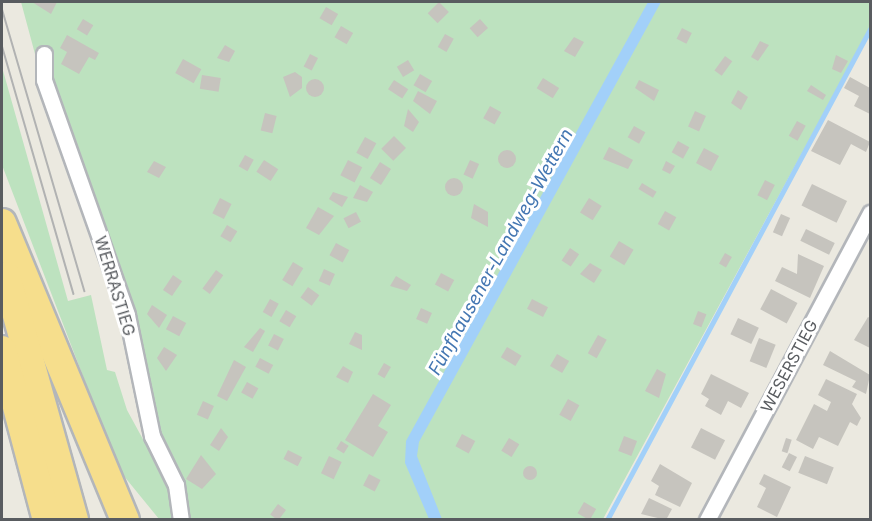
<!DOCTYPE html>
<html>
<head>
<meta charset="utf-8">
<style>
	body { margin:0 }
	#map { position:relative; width:872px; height:521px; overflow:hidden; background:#ebe9e0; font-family:Inter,sans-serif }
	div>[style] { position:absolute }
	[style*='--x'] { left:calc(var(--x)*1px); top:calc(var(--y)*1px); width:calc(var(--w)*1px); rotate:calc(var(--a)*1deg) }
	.green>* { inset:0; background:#bde2bf }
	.water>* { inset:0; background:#a2d0f9 }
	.stream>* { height:4.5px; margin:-2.25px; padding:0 2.25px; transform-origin:2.25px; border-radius:2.25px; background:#a2d0f9 }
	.building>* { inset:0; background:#c6c4be; transform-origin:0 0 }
	.round { border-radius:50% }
	.roads { filter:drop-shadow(2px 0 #b3b6ba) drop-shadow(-2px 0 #b3b6ba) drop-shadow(0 2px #b3b6ba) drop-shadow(0 -2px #b3b6ba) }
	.street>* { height:15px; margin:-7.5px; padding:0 7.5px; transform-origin:7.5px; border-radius:7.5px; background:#fff }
	.highway>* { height:28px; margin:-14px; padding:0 14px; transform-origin:14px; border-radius:14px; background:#f6de8c }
	.tram>* { height:1.5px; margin:-0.75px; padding:0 0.75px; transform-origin:0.75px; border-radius:0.75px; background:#b1b2b2 }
	span { translate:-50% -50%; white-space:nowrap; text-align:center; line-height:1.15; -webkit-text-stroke:6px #fff; paint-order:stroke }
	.street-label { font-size:16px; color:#595c60 }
	.water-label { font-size:18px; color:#4477b2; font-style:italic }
	.frame { position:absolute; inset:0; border:3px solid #595c60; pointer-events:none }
</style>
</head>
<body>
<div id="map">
	<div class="green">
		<i style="clip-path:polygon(21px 2px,870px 2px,870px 28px,603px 519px,188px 520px,157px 435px,81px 164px,48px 64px,35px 54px)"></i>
		<i style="clip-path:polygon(2px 67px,68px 301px,91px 295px,107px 370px,115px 372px,127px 410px,169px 487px,178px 519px,159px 519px,119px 470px,2px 165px)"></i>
	</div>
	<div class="water">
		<i style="clip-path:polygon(648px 2px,661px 2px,419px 442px,417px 456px,442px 519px,429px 519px,405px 463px,406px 441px)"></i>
	</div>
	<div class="stream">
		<i style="--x:607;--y:520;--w:557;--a:-61.82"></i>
	</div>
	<div class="building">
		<i style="clip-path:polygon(32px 2px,57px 2px,51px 14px)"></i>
		<i style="left:439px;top:2px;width:14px;height:16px;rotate:45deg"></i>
		<i style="left:326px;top:7px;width:14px;height:13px;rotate:30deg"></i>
		<i style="left:83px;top:19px;width:12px;height:12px;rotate:31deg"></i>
		<i style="left:480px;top:19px;width:12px;height:14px;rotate:48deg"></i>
		<i style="left:341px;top:26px;width:14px;height:13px;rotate:30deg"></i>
		<i style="left:682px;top:28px;width:11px;height:12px;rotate:27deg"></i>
		<i style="left:445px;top:34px;width:10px;height:15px;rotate:29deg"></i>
		<i style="clip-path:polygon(67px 35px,99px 53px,95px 60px,89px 57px,79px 74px,61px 64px,67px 52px,60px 48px)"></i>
		<i style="clip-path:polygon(574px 37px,584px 42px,575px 57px,564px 51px)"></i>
		<i style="clip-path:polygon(760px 41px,769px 45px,758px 61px,751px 57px)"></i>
		<i style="clip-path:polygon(225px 45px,235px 51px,229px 62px,217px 58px)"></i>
		<i style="left:310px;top:54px;width:9px;height:14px;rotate:27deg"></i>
		<i style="clip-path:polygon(836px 55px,848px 61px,841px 73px,832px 69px)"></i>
		<i style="left:725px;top:56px;width:9px;height:18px;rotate:36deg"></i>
		<i style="left:183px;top:59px;width:21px;height:16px;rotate:29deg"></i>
		<i style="left:408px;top:60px;width:12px;height:13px;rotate:59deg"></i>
		<i style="clip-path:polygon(295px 72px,302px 77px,302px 88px,290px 97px,283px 77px)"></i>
		<i style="left:420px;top:74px;width:14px;height:13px;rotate:30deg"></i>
		<i style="left:202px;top:75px;width:19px;height:14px;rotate:9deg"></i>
		<i style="clip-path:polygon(850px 77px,870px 88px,870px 114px,854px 106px,859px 96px,844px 88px)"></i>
		<i style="left:543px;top:78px;width:19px;height:12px;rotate:32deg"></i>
		<i class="round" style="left:306px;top:79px;width:18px;height:18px"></i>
		<i style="left:394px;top:80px;width:17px;height:11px;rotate:33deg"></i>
		<i style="clip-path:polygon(639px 80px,659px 90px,654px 101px,635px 88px)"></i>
		<i style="clip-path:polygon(811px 85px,826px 95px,823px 100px,807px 91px)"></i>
		<i style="clip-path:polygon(738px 90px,748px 97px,741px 110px,731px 103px)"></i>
		<i style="clip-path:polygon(418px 91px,437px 101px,430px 114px,413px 101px)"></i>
		<i style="left:490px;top:106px;width:13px;height:14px;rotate:29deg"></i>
		<i style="clip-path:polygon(408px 109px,419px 122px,413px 132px,404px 126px)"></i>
		<i style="left:695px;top:111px;width:12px;height:17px;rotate:24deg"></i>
		<i style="left:265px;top:113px;width:12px;height:18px;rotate:14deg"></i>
		<i style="clip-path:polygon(828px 120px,870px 142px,866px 152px,851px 144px,840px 165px,811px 151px)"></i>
		<i style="left:797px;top:121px;width:10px;height:17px;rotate:29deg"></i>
		<i style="left:634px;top:126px;width:13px;height:13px;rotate:29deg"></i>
		<i style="left:394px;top:136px;width:17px;height:18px;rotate:45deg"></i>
		<i style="left:365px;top:137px;width:13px;height:18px;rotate:29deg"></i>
		<i style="left:678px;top:141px;width:13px;height:13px;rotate:29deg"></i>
		<i style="clip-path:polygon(609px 147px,633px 160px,628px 169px,603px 159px)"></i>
		<i style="left:704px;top:148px;width:17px;height:17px;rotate:28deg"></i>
		<i class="round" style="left:498px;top:150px;width:18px;height:18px"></i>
		<i style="left:245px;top:155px;width:10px;height:13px;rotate:29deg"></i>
		<i style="left:264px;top:160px;width:17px;height:14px;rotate:33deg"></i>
		<i style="left:348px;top:160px;width:16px;height:17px;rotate:27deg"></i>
		<i style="left:470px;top:160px;width:10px;height:16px;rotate:24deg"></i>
		<i style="clip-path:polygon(154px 161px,166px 167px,159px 178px,147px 172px)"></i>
		<i style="clip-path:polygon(666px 161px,675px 166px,670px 174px,662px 170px)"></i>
		<i style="left:380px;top:162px;width:13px;height:19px;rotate:32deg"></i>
		<i class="round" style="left:445px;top:178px;width:18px;height:18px"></i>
		<i style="left:765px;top:180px;width:11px;height:17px;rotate:27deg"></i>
		<i style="left:642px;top:183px;width:17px;height:7px;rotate:31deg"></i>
		<i style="left:812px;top:184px;width:39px;height:24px;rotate:26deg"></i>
		<i style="clip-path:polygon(360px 185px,373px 192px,367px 202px,353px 198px)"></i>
		<i style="clip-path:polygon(333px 192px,348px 197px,342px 207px,329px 199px)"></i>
		<i style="left:220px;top:198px;width:13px;height:17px;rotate:27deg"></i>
		<i style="left:589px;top:198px;width:15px;height:17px;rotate:32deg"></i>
		<i style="clip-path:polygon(474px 204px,488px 212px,488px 227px,471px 218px)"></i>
		<i style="clip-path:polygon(318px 207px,334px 216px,319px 235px,306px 228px)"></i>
		<i style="left:665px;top:211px;width:13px;height:15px;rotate:29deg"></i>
		<i style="left:356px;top:212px;width:11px;height:14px;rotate:63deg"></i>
		<i style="left:781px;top:214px;width:10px;height:20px;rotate:24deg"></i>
		<i style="left:227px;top:225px;width:12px;height:13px;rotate:31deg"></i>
		<i style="left:806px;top:229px;width:32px;height:13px;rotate:26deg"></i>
		<i style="left:619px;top:241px;width:17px;height:18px;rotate:31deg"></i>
		<i style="left:336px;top:243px;width:15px;height:14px;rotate:28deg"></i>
		<i style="left:570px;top:248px;width:11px;height:15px;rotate:34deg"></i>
		<i style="left:725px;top:253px;width:8px;height:12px;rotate:30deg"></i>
		<i style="clip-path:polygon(798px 254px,824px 266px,810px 298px,775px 281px,782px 267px,797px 274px)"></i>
		<i style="left:293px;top:262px;width:12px;height:21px;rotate:31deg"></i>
		<i style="clip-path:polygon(590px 263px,602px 270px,594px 283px,580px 274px)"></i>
		<i style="left:324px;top:269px;width:12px;height:13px;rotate:24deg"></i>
		<i style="left:216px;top:270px;width:9px;height:23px;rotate:36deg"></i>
		<i style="left:441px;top:273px;width:15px;height:13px;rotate:28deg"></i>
		<i style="left:173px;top:275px;width:11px;height:18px;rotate:34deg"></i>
		<i style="clip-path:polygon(396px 276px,411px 285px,407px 291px,390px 286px)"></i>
		<i style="left:308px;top:287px;width:14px;height:13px;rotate:36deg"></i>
		<i style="left:771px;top:289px;width:30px;height:23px;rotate:28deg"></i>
		<i style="left:270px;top:299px;width:10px;height:15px;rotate:29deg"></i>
		<i style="left:532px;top:299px;width:18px;height:11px;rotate:27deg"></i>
		<i style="clip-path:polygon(152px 305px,167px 315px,159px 328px,147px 314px)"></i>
		<i style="left:421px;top:308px;width:12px;height:12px;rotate:24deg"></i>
		<i style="left:286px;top:310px;width:12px;height:13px;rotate:31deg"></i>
		<i style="left:698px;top:311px;width:9px;height:14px;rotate:21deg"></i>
		<i style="left:173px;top:316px;width:15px;height:15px;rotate:28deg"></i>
		<i style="clip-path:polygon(868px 317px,870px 318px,870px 348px,854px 340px)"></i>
		<i style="left:738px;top:318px;width:23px;height:18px;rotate:25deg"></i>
		<i style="clip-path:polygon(260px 328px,265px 331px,253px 352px,244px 347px)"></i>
		<i style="clip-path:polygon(355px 332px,362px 335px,362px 350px,349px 344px)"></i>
		<i style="left:274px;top:334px;width:11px;height:13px;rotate:27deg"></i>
		<i style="left:598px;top:335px;width:10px;height:21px;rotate:29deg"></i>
		<i style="left:759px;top:338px;width:18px;height:25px;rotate:22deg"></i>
		<i style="clip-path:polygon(164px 347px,177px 355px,166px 371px,157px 358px)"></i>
		<i style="left:507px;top:347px;width:17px;height:12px;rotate:31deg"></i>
		<i style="clip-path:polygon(830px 351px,870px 375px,866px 394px,852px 387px,856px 381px,823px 365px)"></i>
		<i style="left:557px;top:354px;width:14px;height:14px;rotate:30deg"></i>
		<i style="left:260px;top:358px;width:15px;height:10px;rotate:28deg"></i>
		<i style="clip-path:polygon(234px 360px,246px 367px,227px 401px,217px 396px)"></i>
		<i style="left:384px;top:363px;width:8px;height:13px;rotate:30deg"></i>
		<i style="clip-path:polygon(343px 366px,353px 372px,348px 383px,336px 377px)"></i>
		<i style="clip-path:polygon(657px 369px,666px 374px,659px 398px,645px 391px)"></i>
		<i style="clip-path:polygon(711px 374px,749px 393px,741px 408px,728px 401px,721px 415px,705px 406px,709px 399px,701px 394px)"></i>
		<i style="clip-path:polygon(826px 379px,857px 394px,852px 404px,861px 418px,857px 426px,850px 422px,838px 446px,819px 437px,813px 449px,796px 440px,814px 404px,827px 411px,831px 402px,818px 395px)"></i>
		<i style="left:247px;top:382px;width:13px;height:12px;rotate:29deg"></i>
		<i style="clip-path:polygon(373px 394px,391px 405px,378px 426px,388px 432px,373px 457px,345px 440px)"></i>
		<i style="left:568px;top:399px;width:13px;height:18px;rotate:29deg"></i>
		<i style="left:203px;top:401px;width:12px;height:15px;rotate:24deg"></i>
		<i style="clip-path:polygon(221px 428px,228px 437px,219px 451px,210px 445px)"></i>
		<i style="left:701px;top:428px;width:27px;height:22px;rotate:27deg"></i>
		<i style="left:462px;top:434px;width:15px;height:14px;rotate:28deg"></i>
		<i style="left:624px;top:436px;width:14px;height:16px;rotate:21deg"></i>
		<i style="left:509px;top:438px;width:12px;height:15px;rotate:31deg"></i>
		<i style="left:786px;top:438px;width:6px;height:14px;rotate:18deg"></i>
		<i style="left:341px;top:441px;width:9px;height:9px;rotate:32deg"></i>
		<i style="left:288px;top:450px;width:16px;height:10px;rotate:27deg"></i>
		<i style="left:789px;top:453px;width:9px;height:16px;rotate:27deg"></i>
		<i style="clip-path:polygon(201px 455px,216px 474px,202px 489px,186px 479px)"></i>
		<i style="left:329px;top:456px;width:14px;height:19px;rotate:25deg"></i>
		<i style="left:805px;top:456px;width:31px;height:18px;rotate:22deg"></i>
		<i style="clip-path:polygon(660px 464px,692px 483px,680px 507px,655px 495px,659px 486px,651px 481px)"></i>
		<i class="round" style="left:523px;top:466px;width:14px;height:14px"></i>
		<i style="left:369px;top:474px;width:13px;height:13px;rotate:27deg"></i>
		<i style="clip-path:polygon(764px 474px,791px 487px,777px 517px,757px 507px,766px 488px,759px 484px)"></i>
		<i style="clip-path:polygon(649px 498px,672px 509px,666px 520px,641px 514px)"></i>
		<i style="left:584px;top:502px;width:14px;height:13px;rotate:30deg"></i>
		<i style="left:278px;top:504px;width:10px;height:13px;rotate:37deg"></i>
	</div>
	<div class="roads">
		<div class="street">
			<i style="--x:44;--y:54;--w:26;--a:90"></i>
			<i style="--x:44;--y:80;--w:249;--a:70.5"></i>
			<i style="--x:127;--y:315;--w:124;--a:78.3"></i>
			<i style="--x:152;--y:436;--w:55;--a:63.9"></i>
			<i style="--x:176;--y:485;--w:35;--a:82"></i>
			<i style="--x:707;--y:520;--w:348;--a:-62"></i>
		</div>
		<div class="highway">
			<i style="--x:2;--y:223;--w:321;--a:67.5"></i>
			<i style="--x:6;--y:276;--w:253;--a:74.4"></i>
			<i style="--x:2;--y:350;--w:176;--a:75.2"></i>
		</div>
	</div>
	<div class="tram">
		<i style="--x:2;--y:8;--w:295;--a:73.7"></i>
		<i style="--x:2;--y:45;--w:259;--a:73.9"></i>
	</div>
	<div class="street-label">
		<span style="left:115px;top:286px;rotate:73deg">WERRASTIEG</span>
		<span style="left:789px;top:366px;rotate:-62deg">WESERSTIEG</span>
	</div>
	<div class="water-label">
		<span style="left:501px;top:252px;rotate:-61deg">Fünfhausener-Landweg-Wettern</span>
	</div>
	<div class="frame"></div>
</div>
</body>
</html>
